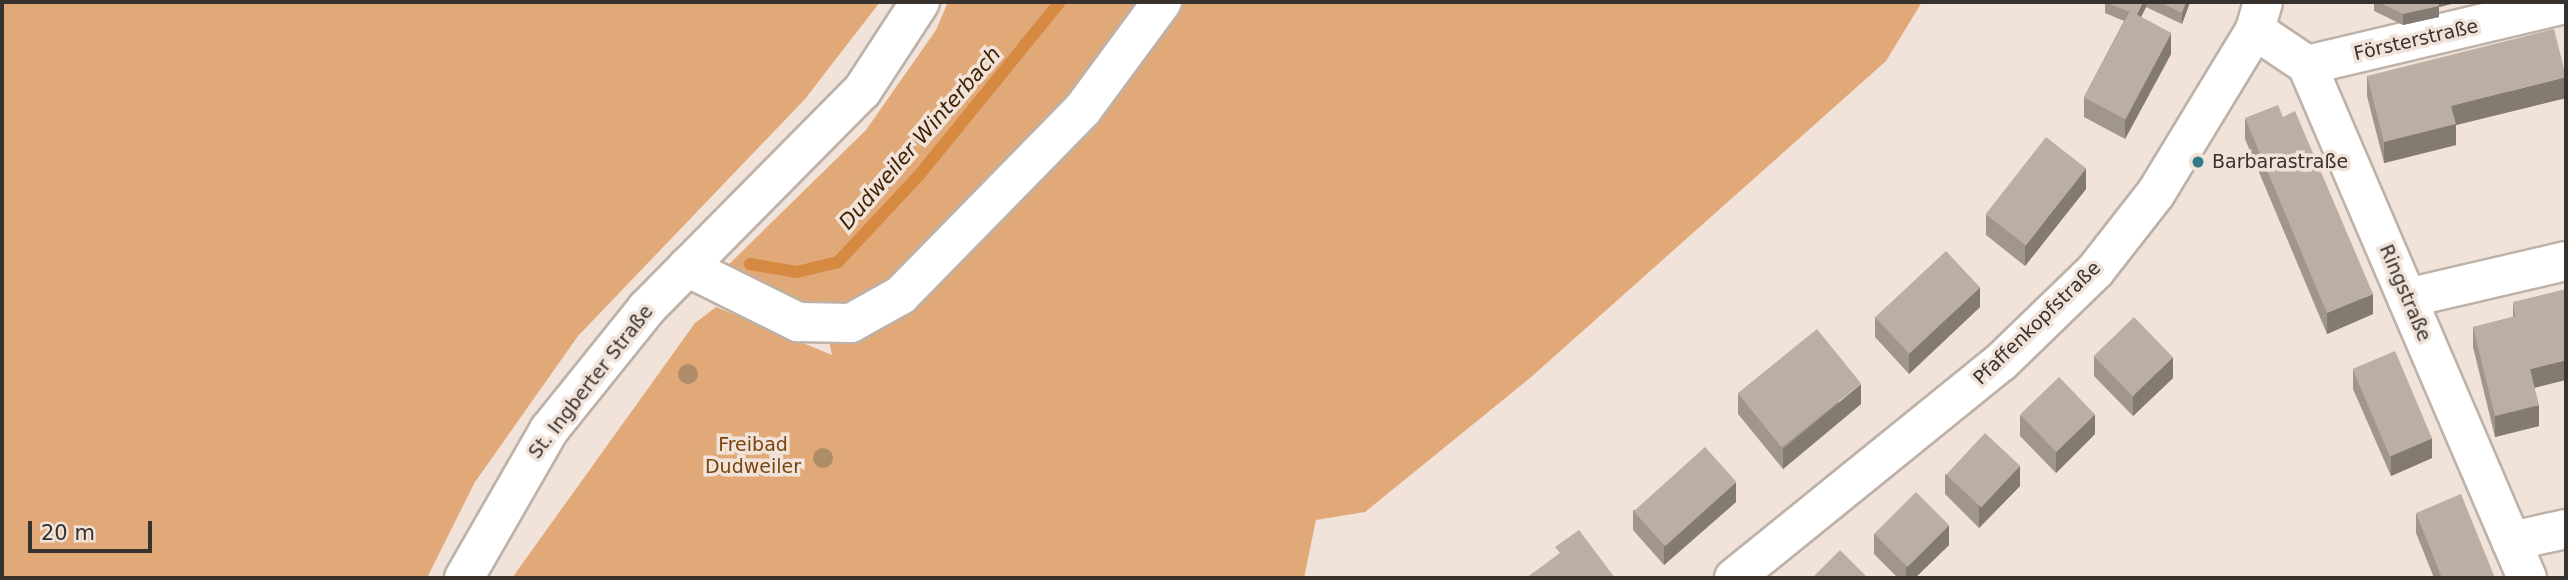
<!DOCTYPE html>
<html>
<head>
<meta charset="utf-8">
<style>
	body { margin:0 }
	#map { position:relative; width:2568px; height:580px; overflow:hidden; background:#f1e3d9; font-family:"DejaVu Sans",sans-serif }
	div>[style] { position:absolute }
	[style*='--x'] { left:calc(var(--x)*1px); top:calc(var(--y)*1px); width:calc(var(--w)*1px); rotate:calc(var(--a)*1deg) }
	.green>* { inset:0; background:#e2a978 }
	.stream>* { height:12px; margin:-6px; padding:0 6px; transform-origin:6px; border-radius:6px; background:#d68940 }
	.roads { filter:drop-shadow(2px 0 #beb1a7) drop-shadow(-2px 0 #beb1a7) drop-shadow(0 2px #beb1a7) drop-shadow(0 -2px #beb1a7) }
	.minor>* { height:38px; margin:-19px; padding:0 19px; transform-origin:19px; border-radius:19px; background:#fff }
	.major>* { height:38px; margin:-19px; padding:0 19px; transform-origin:19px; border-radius:19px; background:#fff }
	.trees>* { width:20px; height:20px; margin:-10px; border-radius:50%; background:#ae8c69 }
	.wall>* { inset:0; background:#a1968c }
	.shaded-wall>* { inset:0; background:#837a72 }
	.building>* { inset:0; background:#bbaea3; transform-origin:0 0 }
	.dots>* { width:19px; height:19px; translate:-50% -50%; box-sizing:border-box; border:4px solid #f1e3d9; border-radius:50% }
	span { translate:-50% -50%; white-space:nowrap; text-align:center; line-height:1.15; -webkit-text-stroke:7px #f1e3d9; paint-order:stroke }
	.street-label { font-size:19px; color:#37322e }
	.poi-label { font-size:19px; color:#37322e }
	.left { translate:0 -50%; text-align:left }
	.park-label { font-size:19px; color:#78450e }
	.water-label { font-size:21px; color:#412303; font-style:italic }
	.frame { position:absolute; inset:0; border:4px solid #37322e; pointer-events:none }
	.scale { position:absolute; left:28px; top:521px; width:124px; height:32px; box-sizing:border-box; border:4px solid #37322e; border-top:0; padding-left:9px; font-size:21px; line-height:24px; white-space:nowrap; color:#37322e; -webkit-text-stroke:5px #f1e3d9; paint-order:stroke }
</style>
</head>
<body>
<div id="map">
	<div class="green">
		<i style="clip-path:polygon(2px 2px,880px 2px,805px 99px,578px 336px,475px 482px,427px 578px,2px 578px)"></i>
		<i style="clip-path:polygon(948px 2px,1922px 2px,1886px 61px,1530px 378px,1365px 512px,1316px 520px,1304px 578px,512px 578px,695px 323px,716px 307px,832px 355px,823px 313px,722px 271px,866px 130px,936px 30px)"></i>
	</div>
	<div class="stream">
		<i style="--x:750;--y:264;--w:48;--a:9.7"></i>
		<i style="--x:797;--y:272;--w:42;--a:-13.7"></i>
		<i style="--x:838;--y:262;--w:120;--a:-47"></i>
		<i style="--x:920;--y:174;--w:222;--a:-50.9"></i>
	</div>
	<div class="roads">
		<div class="minor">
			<i style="--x:2255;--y:30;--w:63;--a:33.9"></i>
			<i style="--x:2307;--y:65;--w:558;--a:66.79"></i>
			<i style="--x:2307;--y:65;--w:266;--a:-13.3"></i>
			<i style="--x:687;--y:267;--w:124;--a:26.4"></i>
			<i style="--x:798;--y:322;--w:53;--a:1.1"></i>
			<i style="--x:851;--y:323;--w:57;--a:-29.2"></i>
			<i style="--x:901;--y:295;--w:260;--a:-45.6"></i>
			<i style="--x:1083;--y:109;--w:133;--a:-53.6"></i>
			<i style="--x:2407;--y:298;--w:163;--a:-13.1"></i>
			<i style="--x:2511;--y:541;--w:56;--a:-12.3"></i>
			<i style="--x:1734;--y:578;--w:343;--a:-39"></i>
			<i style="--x:2001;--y:362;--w:131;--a:-44.1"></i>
			<i style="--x:2095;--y:271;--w:99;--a:-52"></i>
			<i style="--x:2156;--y:193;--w:191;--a:-58.7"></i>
			<i style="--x:2255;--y:30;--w:29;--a:-74"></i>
		</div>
		<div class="major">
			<i style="--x:464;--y:578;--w:171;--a:-60.1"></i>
			<i style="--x:549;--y:430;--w:156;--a:-51.2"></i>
			<i style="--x:647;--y:308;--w:305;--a:-45.3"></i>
			<i style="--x:862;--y:91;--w:106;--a:-56.9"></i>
		</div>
	</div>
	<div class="trees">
		<i style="left:688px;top:374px"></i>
		<i style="left:823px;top:458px"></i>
	</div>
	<div class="wall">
		<i style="clip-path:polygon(2105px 2px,2190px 2px,2182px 24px,2146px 7px,2141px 17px,2171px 54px,2125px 139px,2084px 117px,2084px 97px,2124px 21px,2105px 13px)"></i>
		<i style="clip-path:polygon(2374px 2px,2459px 2px,2439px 7px,2439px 17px,2403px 25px,2374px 11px)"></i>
		<i style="clip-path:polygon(2367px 76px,2566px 98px,2456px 125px,2456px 145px,2384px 163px,2367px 96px)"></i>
		<i style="clip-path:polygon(2245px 118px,2373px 314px,2327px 334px,2245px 139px)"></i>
		<i style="clip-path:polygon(2086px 189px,2025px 266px,1986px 235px,1986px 215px)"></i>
		<i style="clip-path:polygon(2513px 302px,2539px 426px,2495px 437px,2473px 347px,2473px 327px,2513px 317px)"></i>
		<i style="clip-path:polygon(1980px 307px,1909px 374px,1875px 337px,1875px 317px)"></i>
		<i style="clip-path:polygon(2094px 356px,2173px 378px,2133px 416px,2094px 376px)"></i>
		<i style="clip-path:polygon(2353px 369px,2432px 458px,2391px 476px,2353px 389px)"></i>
		<i style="clip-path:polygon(1738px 394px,1861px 404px,1783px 469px,1738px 414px)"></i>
		<i style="clip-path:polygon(2020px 415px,2095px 434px,2056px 473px,2020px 436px)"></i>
		<i style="clip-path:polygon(1945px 474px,2020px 486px,1979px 528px,1945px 494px)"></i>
		<i style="clip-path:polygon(1736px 502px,1664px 565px,1633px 530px,1633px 510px)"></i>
		<i style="clip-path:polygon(2416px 513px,2495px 578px,2434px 578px,2416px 533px)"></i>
		<i style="clip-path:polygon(1874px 534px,1949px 545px,1915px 578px,1898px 578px,1874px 554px)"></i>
	</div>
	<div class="shaded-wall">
		<i style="clip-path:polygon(2143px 2px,2146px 2px,2146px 7px,2136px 27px,2136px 16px)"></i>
		<i style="clip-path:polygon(2186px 2px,2190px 2px,2182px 24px,2182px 13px)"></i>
		<i style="clip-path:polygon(2437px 2px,2459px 2px,2439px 7px,2439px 17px,2403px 25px,2403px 14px)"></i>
		<i style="clip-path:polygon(2171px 33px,2171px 54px,2125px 139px,2125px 119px)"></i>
		<i style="clip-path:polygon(2566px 77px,2566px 98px,2456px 125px,2456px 145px,2384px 163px,2384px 142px,2451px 106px)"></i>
		<i style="clip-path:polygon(2086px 168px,2086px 189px,2025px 266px,2025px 246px)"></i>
		<i style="clip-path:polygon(1980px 287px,1980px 307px,1909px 374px,1909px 354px)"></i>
		<i style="clip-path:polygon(2373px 294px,2373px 314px,2327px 334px,2327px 313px)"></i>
		<i style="clip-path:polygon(2173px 357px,2173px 378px,2133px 416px,2133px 396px)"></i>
		<i style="clip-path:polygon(2566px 360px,2566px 380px,2530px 389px,2530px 369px)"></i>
		<i style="clip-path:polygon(1861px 384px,1861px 404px,1783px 469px,1783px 449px)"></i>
		<i style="clip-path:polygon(2539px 405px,2539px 426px,2495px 437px,2495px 416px)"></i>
		<i style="clip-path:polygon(2095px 414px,2095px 434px,2056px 473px,2056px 452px)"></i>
		<i style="clip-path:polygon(2432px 438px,2432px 458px,2391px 476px,2391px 456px)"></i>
		<i style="clip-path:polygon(2020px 466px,2020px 486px,1979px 528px,1979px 507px)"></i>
		<i style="clip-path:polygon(1736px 482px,1736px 502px,1664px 565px,1664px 545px)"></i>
		<i style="clip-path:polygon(1949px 525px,1949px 545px,1915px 578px,1906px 578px,1906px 567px)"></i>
	</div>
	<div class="building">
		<i style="clip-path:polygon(2105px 2px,2143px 2px,2137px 15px)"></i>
		<i style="clip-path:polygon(2159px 2px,2186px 2px,2182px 13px)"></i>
		<i style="clip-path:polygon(2378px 2px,2438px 2px,2439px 6px,2403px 14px)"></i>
		<i style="left:2130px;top:11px;width:47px;height:98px;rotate:28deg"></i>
		<i style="clip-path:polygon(2554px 29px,2566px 77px,2451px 106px,2456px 124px,2384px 142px,2367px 76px)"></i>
		<i style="clip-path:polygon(2278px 105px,2283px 117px,2295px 111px,2373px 294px,2327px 313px,2245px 118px)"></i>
		<i style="left:2046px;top:137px;width:51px;height:98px;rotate:38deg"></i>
		<i style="left:1946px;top:251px;width:50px;height:97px;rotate:47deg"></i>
		<i style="clip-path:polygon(2566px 289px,2566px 360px,2530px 369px,2539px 405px,2495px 416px,2473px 327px,2516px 316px,2513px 302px)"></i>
		<i style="left:2134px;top:317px;width:56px;height:56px;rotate:46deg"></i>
		<i style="left:1817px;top:329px;width:70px;height:102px;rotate:51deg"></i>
		<i style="left:2395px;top:351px;width:95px;height:46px;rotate:67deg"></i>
		<i style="left:2059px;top:377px;width:52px;height:54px;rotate:46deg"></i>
		<i style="left:1985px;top:433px;width:48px;height:57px;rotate:43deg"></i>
		<i style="left:1705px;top:447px;width:47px;height:96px;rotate:48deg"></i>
		<i style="left:1916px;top:492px;width:47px;height:59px;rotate:45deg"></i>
		<i style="clip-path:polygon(2461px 494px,2495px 578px,2442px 578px,2416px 513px)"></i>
		<i style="clip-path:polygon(1579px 530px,1615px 578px,1526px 578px,1560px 553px,1555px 547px)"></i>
		<i style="clip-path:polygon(1840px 550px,1868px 578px,1812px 578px)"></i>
	</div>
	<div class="dots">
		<i style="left:2198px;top:162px;background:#337986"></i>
	</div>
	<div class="street-label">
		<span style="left:2416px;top:40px;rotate:-13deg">Försterstraße</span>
		<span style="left:2405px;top:293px;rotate:67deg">Ringstraße</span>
		<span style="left:2037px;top:323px;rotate:-44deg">Pfaffenkopfstraße</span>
		<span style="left:591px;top:382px;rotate:-52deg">St. Ingberter Straße</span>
	</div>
	<div class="poi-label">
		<span class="left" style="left:2212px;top:162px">Barbarastraße</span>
	</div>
	<div class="park-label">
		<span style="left:753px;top:456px">Freibad<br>Dudweiler</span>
	</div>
	<div class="water-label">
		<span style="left:920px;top:138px;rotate:-49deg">Dudweiler Winterbach</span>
	</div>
	<div class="frame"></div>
	<div class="scale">20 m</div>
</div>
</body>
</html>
